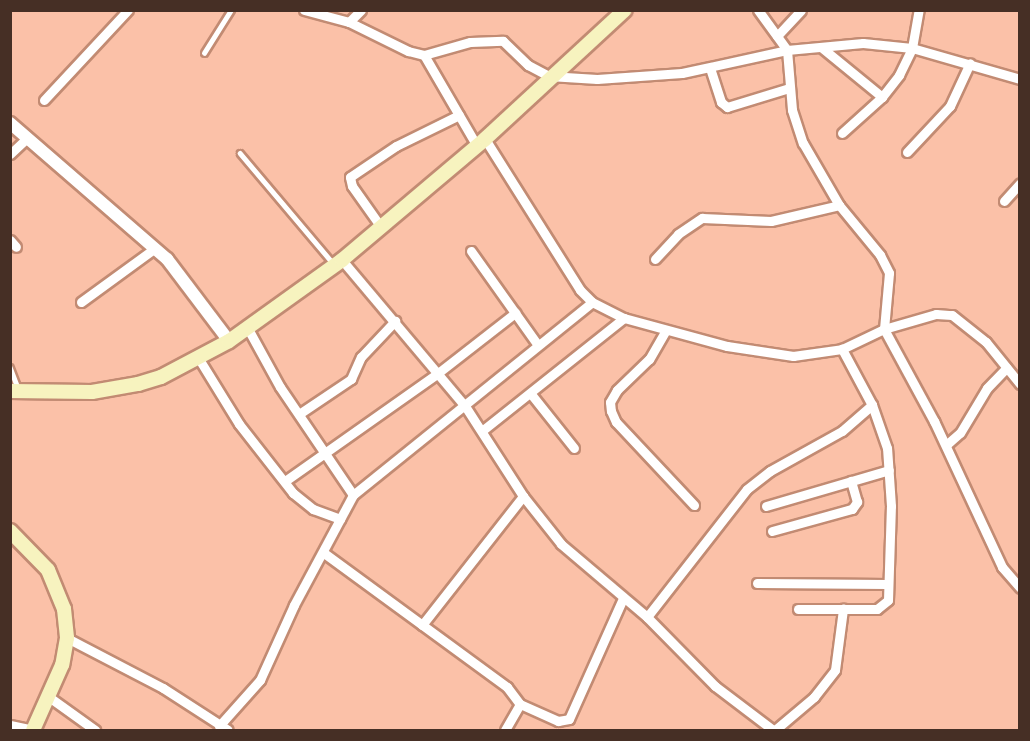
<!DOCTYPE html>
<html>
<head>
<meta charset="utf-8">
<style>
	body { margin:0 }
	#map { position:relative; width:1030px; height:741px; overflow:hidden; background:#fbc1a8; font-family:"Source Sans 3",sans-serif }
	div>[style] { position:absolute }
	[style*='--x'] { left:calc(var(--x)*1px); top:calc(var(--y)*1px); width:calc(var(--w)*1px); rotate:calc(var(--a)*1deg) }
	.roads { filter:drop-shadow(2px 0 #c28b73) drop-shadow(-2px 0 #c28b73) drop-shadow(0 2px #c28b73) drop-shadow(0 -2px #c28b73) }
	.service>* { height:4.5px; margin:-2.25px; padding:0 2.25px; transform-origin:2.25px; border-radius:2.25px; background:#fff }
	.minor>* { height:9px; margin:-4.5px; padding:0 4.5px; transform-origin:4.5px; border-radius:4.5px; background:#fff }
	.tertiary>* { height:12px; margin:-6px; padding:0 6px; transform-origin:6px; border-radius:6px; background:#fff }
	.secondary>* { height:14px; margin:-7px; padding:0 7px; transform-origin:7px; border-radius:7px; background:#f7f3bf }
	span { translate:-50% -50%; white-space:nowrap; text-align:center; line-height:1.15; -webkit-text-stroke:6px #ffede5; paint-order:stroke }
	.frame { position:absolute; inset:0; border:12px solid #462f25; pointer-events:none }
</style>
</head>
<body>
<div id="map">
	<div class="roads">
		<div class="service">
			<i style="--x:204;--y:53;--w:51;--a:-57.9"></i>
			<i style="--x:240;--y:153;--w:144;--a:49.8"></i>
			<i style="--x:10;--y:367;--w:22;--a:69"></i>
		</div>
		<div class="minor">
			<i style="--x:304;--y:10;--w:47;--a:14.9"></i>
			<i style="--x:349;--y:22;--w:66;--a:26.2"></i>
			<i style="--x:408;--y:51;--w:16;--a:14"></i>
			<i style="--x:424;--y:55;--w:48;--a:-15.8"></i>
			<i style="--x:470;--y:42;--w:33;--a:-2"></i>
			<i style="--x:503;--y:41;--w:35;--a:44"></i>
			<i style="--x:528;--y:65;--w:24;--a:28"></i>
			<i style="--x:549;--y:76;--w:48;--a:3.6"></i>
			<i style="--x:597;--y:79;--w:85;--a:-4"></i>
			<i style="--x:682;--y:73;--w:107;--a:-12.4"></i>
			<i style="--x:787;--y:50;--w:76;--a:-5.3"></i>
			<i style="--x:863;--y:43;--w:49;--a:5.8"></i>
			<i style="--x:912;--y:48;--w:112;--a:16"></i>
			<i style="--x:758;--y:10;--w:49;--a:54.1"></i>
			<i style="--x:787;--y:50;--w:60;--a:85.2"></i>
			<i style="--x:792;--y:110;--w:35;--a:72"></i>
			<i style="--x:803;--y:143;--w:72;--a:59.9"></i>
			<i style="--x:839;--y:205;--w:65;--a:50.6"></i>
			<i style="--x:880;--y:255;--w:20;--a:63"></i>
			<i style="--x:889;--y:273;--w:56;--a:95.1"></i>
			<i style="--x:884;--y:329;--w:54;--a:-16.1"></i>
			<i style="--x:936;--y:314;--w:16;--a:4"></i>
			<i style="--x:952;--y:315;--w:43;--a:38.5"></i>
			<i style="--x:986;--y:342;--w:54;--a:51"></i>
			<i style="--x:349;--y:22;--w:17;--a:-45"></i>
			<i style="--x:777;--y:36;--w:35;--a:-47"></i>
			<i style="--x:821;--y:47;--w:79;--a:39.3"></i>
			<i style="--x:424;--y:55;--w:105;--a:59.8"></i>
			<i style="--x:710;--y:68;--w:36;--a:72"></i>
			<i style="--x:721;--y:102;--w:8;--a:40"></i>
			<i style="--x:727;--y:107;--w:65;--a:-17"></i>
			<i style="--x:44;--y:100;--w:123;--a:-47"></i>
			<i style="--x:842;--y:133;--w:54;--a:-42"></i>
			<i style="--x:882;--y:97;--w:28;--a:-52"></i>
			<i style="--x:899;--y:75;--w:30;--a:-64"></i>
			<i style="--x:912;--y:48;--w:39;--a:-80"></i>
			<i style="--x:485;--y:139;--w:178;--a:57.8"></i>
			<i style="--x:580;--y:290;--w:17;--a:45"></i>
			<i style="--x:592;--y:302;--w:36;--a:27"></i>
			<i style="--x:624;--y:318;--w:107;--a:15.2"></i>
			<i style="--x:727;--y:346;--w:67;--a:8.6"></i>
			<i style="--x:793;--y:356;--w:49;--a:-8.1"></i>
			<i style="--x:842;--y:349;--w:47;--a:-25.5"></i>
			<i style="--x:884;--y:329;--w:105;--a:61.5"></i>
			<i style="--x:934;--y:421;--w:161;--a:65"></i>
			<i style="--x:1002;--y:567;--w:28;--a:49"></i>
			<i style="--x:907;--y:152;--w:63;--a:-46.9"></i>
			<i style="--x:950;--y:106;--w:47;--a:-65.1"></i>
			<i style="--x:10;--y:154;--w:23;--a:-43"></i>
			<i style="--x:1004;--y:201;--w:24;--a:-48"></i>
			<i style="--x:381;--y:227;--w:50;--a:-125.3"></i>
			<i style="--x:352;--y:186;--w:9;--a:-103"></i>
			<i style="--x:350;--y:177;--w:55;--a:-34"></i>
			<i style="--x:396;--y:146;--w:70;--a:-26.2"></i>
			<i style="--x:10;--y:240;--w:9;--a:49"></i>
			<i style="--x:471;--y:251;--w:114;--a:54.6"></i>
			<i style="--x:655;--y:259;--w:34;--a:-47"></i>
			<i style="--x:678;--y:234;--w:29;--a:-34"></i>
			<i style="--x:702;--y:218;--w:69;--a:2.5"></i>
			<i style="--x:771;--y:221;--w:70;--a:-13.2"></i>
			<i style="--x:342;--y:260;--w:191;--a:49.9"></i>
			<i style="--x:465;--y:406;--w:107;--a:57.2"></i>
			<i style="--x:523;--y:496;--w:61;--a:51.6"></i>
			<i style="--x:561;--y:544;--w:113;--a:40.3"></i>
			<i style="--x:647;--y:617;--w:97;--a:45.4"></i>
			<i style="--x:715;--y:686;--w:73;--a:37.2"></i>
			<i style="--x:81;--y:302;--w:92;--a:-36.1"></i>
			<i style="--x:247;--y:327;--w:68;--a:61.2"></i>
			<i style="--x:280;--y:387;--w:130;--a:55.9"></i>
			<i style="--x:666;--y:330;--w:34;--a:120"></i>
			<i style="--x:649;--y:359;--w:45;--a:135.9"></i>
			<i style="--x:617;--y:390;--w:14;--a:120"></i>
			<i style="--x:610;--y:402;--w:9;--a:84"></i>
			<i style="--x:611;--y:411;--w:12;--a:66"></i>
			<i style="--x:616;--y:422;--w:114;--a:46.8"></i>
			<i style="--x:199;--y:359;--w:76;--a:58.4"></i>
			<i style="--x:239;--y:424;--w:88;--a:52"></i>
			<i style="--x:293;--y:493;--w:26;--a:39"></i>
			<i style="--x:313;--y:509;--w:29;--a:20"></i>
			<i style="--x:531;--y:394;--w:69;--a:51.5"></i>
			<i style="--x:299;--y:414;--w:63;--a:-33.9"></i>
			<i style="--x:351;--y:379;--w:24;--a:-66"></i>
			<i style="--x:361;--y:357;--w:50;--a:-46.6"></i>
			<i style="--x:483;--y:430;--w:180;--a:-38.5"></i>
			<i style="--x:946;--y:445;--w:18;--a:-41"></i>
			<i style="--x:960;--y:433;--w:52;--a:-59"></i>
			<i style="--x:987;--y:388;--w:28;--a:-46"></i>
			<i style="--x:285;--y:481;--w:187;--a:-35.2"></i>
			<i style="--x:438;--y:373;--w:98;--a:-37.9"></i>
			<i style="--x:766;--y:506;--w:128;--a:-16.3"></i>
			<i style="--x:772;--y:531;--w:83;--a:-15.4"></i>
			<i style="--x:852;--y:509;--w:9;--a:-54"></i>
			<i style="--x:857;--y:502;--w:22;--a:-106"></i>
			<i style="--x:324;--y:553;--w:227;--a:36.2"></i>
			<i style="--x:507;--y:687;--w:21;--a:53"></i>
			<i style="--x:520;--y:704;--w:30;--a:120"></i>
			<i style="--x:757;--y:583;--w:130;--a:0.4"></i>
			<i style="--x:798;--y:609;--w:79;--a:0"></i>
			<i style="--x:877;--y:609;--w:14;--a:-39"></i>
			<i style="--x:888;--y:600;--w:94;--a:-88.2"></i>
			<i style="--x:891;--y:506;--w:58;--a:-93.9"></i>
			<i style="--x:887;--y:448;--w:46;--a:-109.2"></i>
			<i style="--x:872;--y:405;--w:64;--a:-118.2"></i>
			<i style="--x:647;--y:617;--w:162;--a:-52"></i>
			<i style="--x:747;--y:489;--w:29;--a:-38"></i>
			<i style="--x:770;--y:471;--w:82;--a:-29.1"></i>
			<i style="--x:842;--y:431;--w:40;--a:-41"></i>
			<i style="--x:422;--y:625;--w:164;--a:-51.9"></i>
			<i style="--x:67;--y:638;--w:108;--a:27.5"></i>
			<i style="--x:163;--y:688;--w:77;--a:32.9"></i>
			<i style="--x:49;--y:697;--w:57;--a:35.7"></i>
			<i style="--x:520;--y:704;--w:42;--a:24.1"></i>
			<i style="--x:558;--y:721;--w:11;--a:-10"></i>
			<i style="--x:569;--y:719;--w:133;--a:-65.9"></i>
			<i style="--x:10;--y:725;--w:24;--a:12"></i>
			<i style="--x:219;--y:726;--w:62;--a:-48.3"></i>
			<i style="--x:260;--y:680;--w:82;--a:-65.6"></i>
			<i style="--x:294;--y:605;--w:125;--a:-61.8"></i>
			<i style="--x:353;--y:495;--w:307;--a:-38.9"></i>
			<i style="--x:775;--y:730;--w:51;--a:-40.2"></i>
			<i style="--x:814;--y:697;--w:34;--a:-52"></i>
			<i style="--x:835;--y:670;--w:62;--a:-82.5"></i>
		</div>
		<div class="tertiary">
			<i style="--x:10;--y:123;--w:208;--a:40.9"></i>
			<i style="--x:167;--y:259;--w:103;--a:52.9"></i>
		</div>
		<div class="secondary">
			<i style="--x:10;--y:391;--w:82;--a:0.7"></i>
			<i style="--x:92;--y:392;--w:47;--a:-9.9"></i>
			<i style="--x:138;--y:384;--w:24;--a:-17"></i>
			<i style="--x:161;--y:377;--w:77;--a:-27.9"></i>
			<i style="--x:229;--y:341;--w:139;--a:-35.6"></i>
			<i style="--x:342;--y:260;--w:187;--a:-40.2"></i>
			<i style="--x:485;--y:139;--w:190;--a:-42.7"></i>
			<i style="--x:10;--y:531;--w:54;--a:45.7"></i>
			<i style="--x:48;--y:570;--w:42;--a:67.7"></i>
			<i style="--x:64;--y:609;--w:29;--a:84"></i>
			<i style="--x:67;--y:638;--w:27;--a:100"></i>
			<i style="--x:62;--y:665;--w:71;--a:114"></i>
		</div>
	</div>
	<div class="frame"></div>
</div>
</body>
</html>
